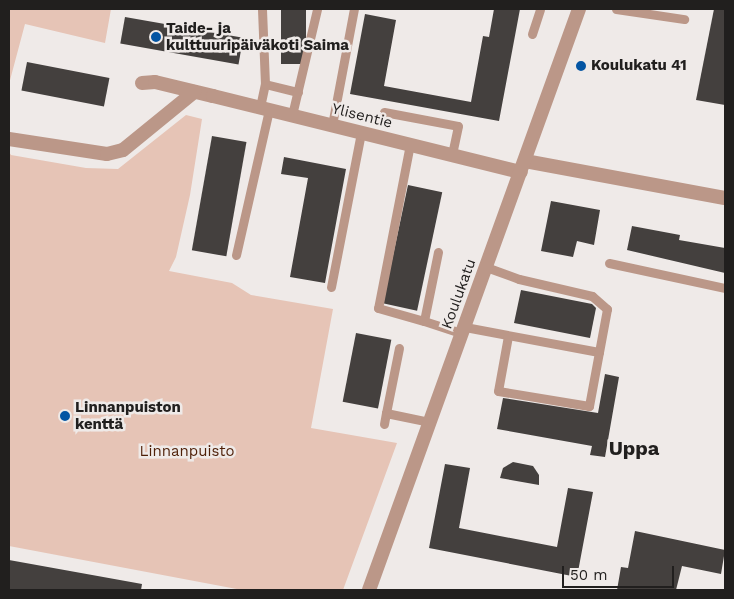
<!DOCTYPE html>
<html>
<head>
<meta charset="utf-8">
<style>
	body { margin:0 }
	#map { position:relative; width:734px; height:599px; overflow:hidden; background:#efeae8; font-family:"Work Sans",sans-serif }
	div>[style] { position:absolute }
	[style*='--x'] { left:calc(var(--x)*1px); top:calc(var(--y)*1px); width:calc(var(--w)*1px); rotate:calc(var(--a)*1deg) }
	.green>* { inset:0; background:#e6c4b6 }
	.building>* { inset:0; background:#44403e; transform-origin:0 0 }
	.service>* { height:9px; margin:-4.5px; padding:0 4.5px; transform-origin:4.5px; border-radius:4.5px; background:#bb9788 }
	.minor>* { height:14px; margin:-7px; padding:0 7px; transform-origin:7px; border-radius:7px; background:#bb9788 }
	.tertiary>* { height:14px; margin:-7px; padding:0 7px; transform-origin:7px; border-radius:7px; background:#bb9788 }
	.dots>* { width:14px; height:14px; translate:-50% -50%; box-sizing:border-box; border:2px solid #efeae8; border-radius:50% }
	span { translate:-50% -50%; white-space:nowrap; text-align:center; line-height:1.15; -webkit-text-stroke:5px #efeae8; paint-order:stroke }
	.poi-label { font-size:15px; color:#211f1e; font-weight:700 }
	.left { translate:0 -50%; text-align:left }
	.street-label { font-size:15px; color:#211f1e }
	.park-label { font-size:15px; color:#4e1f07 }
	.district-label { font-size:20px; color:#211f1e; font-weight:700 }
	.frame { position:absolute; inset:0; border:10px solid #211f1e; pointer-events:none }
	.scale { position:absolute; left:562px; top:566px; width:112px; height:22px; box-sizing:border-box; border:2px solid #211f1e; border-top:0; padding-left:6px; font-size:15px; line-height:18px; white-space:nowrap; color:#211f1e; -webkit-text-stroke:4px #efeae8; paint-order:stroke }
</style>
</head>
<body>
<div id="map">
	<div class="green">
		<i style="clip-path:polygon(9px 9px,111px 9px,105px 43px,25px 24px,9px 84px)"></i>
		<i style="clip-path:polygon(186px 115px,202px 119px,190px 195px,176px 257px,169px 271px,232px 283px,251px 295px,333px 309px,311px 428px,397px 443px,343px 590px,242px 590px,9px 546px,9px 152px,11px 155px,86px 168px,118px 169px)"></i>
	</div>
	<div class="building">
		<i style="left:281px;top:9px;width:25px;height:55px"></i>
		<i style="clip-path:polygon(494px 9px,520px 9px,499px 121px,350px 94px,365px 14px,396px 20px,384px 86px,471px 102px,483px 36px,489px 37px)"></i>
		<i style="clip-path:polygon(714px 9px,725px 9px,725px 105px,696px 100px)"></i>
		<i style="left:125px;top:17px;width:120px;height:27px;rotate:10deg"></i>
		<i style="left:27px;top:62px;width:84px;height:29px;rotate:11deg"></i>
		<i style="left:212px;top:136px;width:35px;height:116px;rotate:10deg"></i>
		<i style="clip-path:polygon(284px 157px,346px 169px,325px 283px,290px 277px,308px 178px,281px 174px)"></i>
		<i style="left:408px;top:185px;width:35px;height:121px;rotate:12deg"></i>
		<i style="clip-path:polygon(551px 201px,600px 210px,594px 245px,577px 241px,573px 257px,541px 251px)"></i>
		<i style="clip-path:polygon(632px 226px,680px 235px,679px 240px,725px 248px,725px 273px,627px 250px)"></i>
		<i style="clip-path:polygon(521px 290px,592px 304px,596px 308px,590px 338px,514px 323px)"></i>
		<i style="left:356px;top:333px;width:36px;height:70px;rotate:11deg"></i>
		<i style="clip-path:polygon(605px 374px,619px 377px,605px 457px,590px 455px,592px 446px,497px 429px,503px 398px,598px 413px)"></i>
		<i style="clip-path:polygon(513px 462px,533px 466px,539px 475px,539px 485px,500px 478px,503px 468px)"></i>
		<i style="clip-path:polygon(445px 464px,470px 468px,459px 528px,557px 547px,568px 488px,593px 492px,577px 577px,429px 548px)"></i>
		<i style="clip-path:polygon(635px 531px,725px 550px,721px 574px,682px 566px,676px 590px,617px 590px,621px 567px,628px 568px)"></i>
		<i style="clip-path:polygon(9px 560px,142px 584px,141px 590px,9px 590px)"></i>
	</div>
	<div class="service">
		<i style="--x:616;--y:9;--w:69;--a:8.4"></i>
		<i style="--x:532;--y:34;--w:26;--a:-72"></i>
		<i style="--x:265;--y:84;--w:34;--a:14"></i>
		<i style="--x:260;--y:107;--w:24;--a:-78"></i>
		<i style="--x:265;--y:84;--w:75;--a:-92.3"></i>
		<i style="--x:384;--y:112;--w:75;--a:10.7"></i>
		<i style="--x:458;--y:126;--w:30;--a:102"></i>
		<i style="--x:292;--y:115;--w:109;--a:-76.7"></i>
		<i style="--x:332;--y:125;--w:118;--a:-79.3"></i>
		<i style="--x:410;--y:144;--w:167;--a:101"></i>
		<i style="--x:378;--y:308;--w:48;--a:15.8"></i>
		<i style="--x:438;--y:252;--w:70;--a:101.5"></i>
		<i style="--x:424;--y:321;--w:40;--a:18"></i>
		<i style="--x:236;--y:255;--w:149;--a:-77.2"></i>
		<i style="--x:609;--y:263;--w:119;--a:12.2"></i>
		<i style="--x:486;--y:267;--w:35;--a:20"></i>
		<i style="--x:519;--y:279;--w:75;--a:13.1"></i>
		<i style="--x:592;--y:296;--w:20;--a:41"></i>
		<i style="--x:607;--y:309;--w:44;--a:100.5"></i>
		<i style="--x:331;--y:287;--w:157;--a:-79"></i>
		<i style="--x:465;--y:327;--w:136;--a:10.6"></i>
		<i style="--x:599;--y:352;--w:55;--a:100.5"></i>
		<i style="--x:589;--y:406;--w:92;--a:-170.6"></i>
		<i style="--x:498;--y:391;--w:56;--a:-79.7"></i>
		<i style="--x:399;--y:348;--w:66;--a:101.3"></i>
		<i style="--x:386;--y:413;--w:45;--a:11.6"></i>
		<i style="--x:384;--y:424;--w:11;--a:-80"></i>
	</div>
	<div class="minor">
		<i style="--x:142;--y:83;--w:13;--a:-4"></i>
		<i style="--x:155;--y:82;--w:60;--a:13.6"></i>
		<i style="--x:213;--y:96;--w:317;--a:13.9"></i>
		<i style="--x:9;--y:139;--w:99;--a:8.7"></i>
		<i style="--x:107;--y:154;--w:16;--a:-14"></i>
		<i style="--x:123;--y:150;--w:92;--a:-39.2"></i>
		<i style="--x:525;--y:161;--w:203;--a:10.5"></i>
	</div>
	<div class="tertiary">
		<i style="--x:369;--y:590;--w:618;--a:-70.13"></i>
	</div>
	<div class="dots">
		<i style="left:156px;top:37px;background:#0455a3"></i>
		<i style="left:581px;top:66px;background:#0455a3"></i>
		<i style="left:65px;top:416px;background:#0455a3"></i>
	</div>
	<div class="poi-label">
		<span class="left" style="left:166px;top:37px">Taide- ja<br>kulttuuripäiväkoti Saima</span>
		<span class="left" style="left:591px;top:66px">Koulukatu 41</span>
		<span class="left" style="left:75px;top:416px">Linnanpuiston<br>kenttä</span>
	</div>
	<div class="street-label">
		<span style="left:362px;top:116px;rotate:14deg">Ylisentie</span>
		<span style="left:459px;top:294px;rotate:-70deg">Koulukatu</span>
	</div>
	<div class="park-label">
		<span style="left:187px;top:452px">Linnanpuisto</span>
	</div>
	<div class="district-label">
		<span style="left:634px;top:448px">Uppa</span>
	</div>
	<div class="frame"></div>
	<div class="scale">50 m</div>
</div>
</body>
</html>
